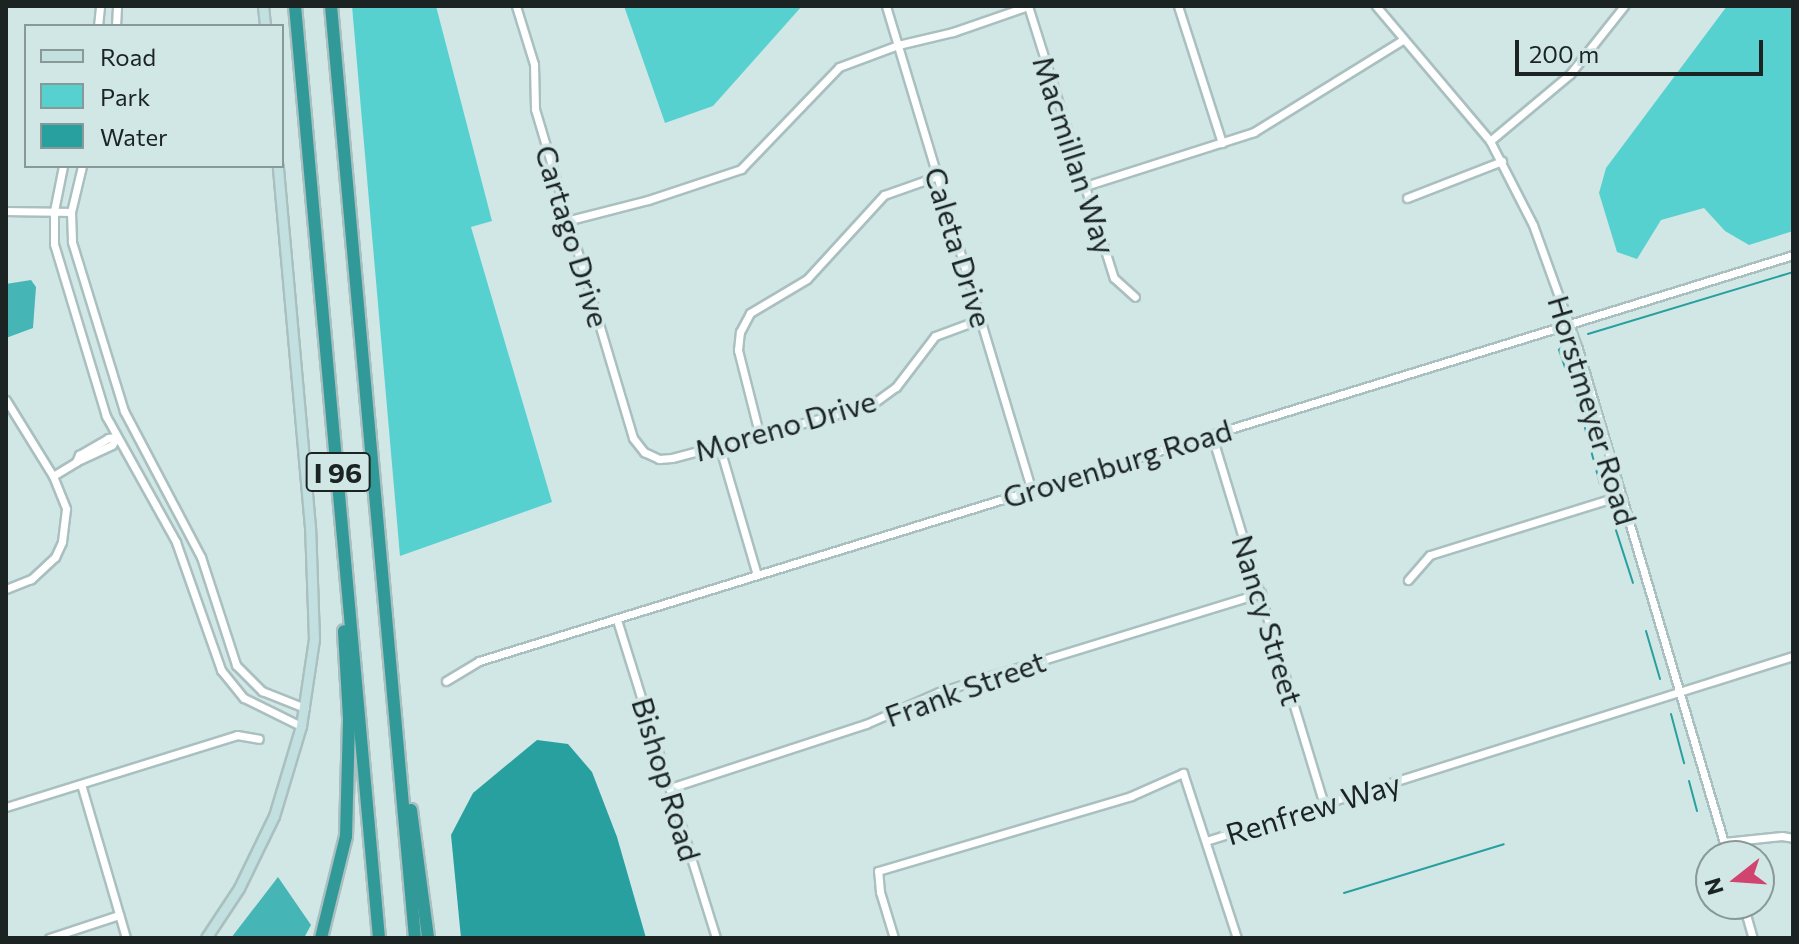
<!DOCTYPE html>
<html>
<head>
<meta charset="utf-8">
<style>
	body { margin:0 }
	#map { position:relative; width:1799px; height:944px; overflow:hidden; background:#d1e7e6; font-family:Commissioner,sans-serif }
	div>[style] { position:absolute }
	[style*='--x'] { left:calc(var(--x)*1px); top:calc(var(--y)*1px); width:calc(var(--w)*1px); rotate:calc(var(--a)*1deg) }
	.green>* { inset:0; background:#56d1d0 }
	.forest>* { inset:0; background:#45b6b5 }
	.water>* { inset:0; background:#27a09f }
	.stream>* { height:2px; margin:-1px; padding:0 1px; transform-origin:1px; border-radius:1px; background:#27a09f }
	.roads { filter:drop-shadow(2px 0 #aabfbf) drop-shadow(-2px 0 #aabfbf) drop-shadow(0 2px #aabfbf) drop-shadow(0 -2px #aabfbf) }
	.street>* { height:7px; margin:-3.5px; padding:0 3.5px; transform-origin:3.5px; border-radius:3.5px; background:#fff }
	.secondary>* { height:9px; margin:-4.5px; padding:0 4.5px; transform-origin:4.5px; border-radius:4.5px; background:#c2e0e0 }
	.highway>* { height:12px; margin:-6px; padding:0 6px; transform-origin:6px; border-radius:6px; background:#329999 }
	span { translate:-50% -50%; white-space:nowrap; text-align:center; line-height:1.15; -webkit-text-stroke:8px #d1e7e6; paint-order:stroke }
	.shield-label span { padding:2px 6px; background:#d1e7e6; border:2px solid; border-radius:6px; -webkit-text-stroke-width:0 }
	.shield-label { font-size:28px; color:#1b2323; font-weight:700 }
	.street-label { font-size:30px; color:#1b2323 }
	.frame { position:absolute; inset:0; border:8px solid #1b2323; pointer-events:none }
	.legend { position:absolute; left:24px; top:24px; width:260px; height:144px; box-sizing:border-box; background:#d1e7e6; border:2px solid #889998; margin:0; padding:10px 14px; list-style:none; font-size:24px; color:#1b2323 }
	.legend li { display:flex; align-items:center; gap:16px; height:40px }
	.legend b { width:40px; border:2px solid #889998 }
	.north { position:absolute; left:1695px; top:840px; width:80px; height:80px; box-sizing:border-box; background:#d1e7e6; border:2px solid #889998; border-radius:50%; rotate:253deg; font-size:22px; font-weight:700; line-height:32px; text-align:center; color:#1b2323 }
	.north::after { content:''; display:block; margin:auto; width:28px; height:36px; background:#d24470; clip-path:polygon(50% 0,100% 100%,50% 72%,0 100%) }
	.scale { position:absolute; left:1515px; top:40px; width:248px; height:36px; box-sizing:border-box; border:4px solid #1b2323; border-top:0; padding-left:10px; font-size:24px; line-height:28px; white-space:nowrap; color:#1b2323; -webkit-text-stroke:6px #d1e7e6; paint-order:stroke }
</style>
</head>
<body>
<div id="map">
	<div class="green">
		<i style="clip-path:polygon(352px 6px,436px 6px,492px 221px,471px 227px,552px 502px,400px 556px)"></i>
		<i style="clip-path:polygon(624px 6px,802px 6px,713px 106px,665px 123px)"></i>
		<i style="clip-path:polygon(1727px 6px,1793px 6px,1793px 231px,1749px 245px,1725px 231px,1704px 208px,1661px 220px,1637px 259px,1617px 252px,1599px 193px,1606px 168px)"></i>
	</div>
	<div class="forest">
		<i style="clip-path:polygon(31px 280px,36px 287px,33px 328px,6px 338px,6px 284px)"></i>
		<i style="clip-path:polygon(278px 877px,311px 925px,304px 938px,231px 938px)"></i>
	</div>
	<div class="water">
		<i style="clip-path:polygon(537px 740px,568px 744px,592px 772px,617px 837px,646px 938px,461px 938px,451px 835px,473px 793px)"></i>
	</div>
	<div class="stream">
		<i style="--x:1588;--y:334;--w:214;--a:-16.8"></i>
		<i style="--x:1564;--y:342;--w:9;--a:122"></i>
		<i style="--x:1559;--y:350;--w:18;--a:71"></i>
		<i style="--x:1575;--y:395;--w:7;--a:74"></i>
		<i style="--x:1585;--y:428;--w:58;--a:75"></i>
		<i style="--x:1613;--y:521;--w:65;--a:72.1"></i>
		<i style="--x:1646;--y:631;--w:50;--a:73.7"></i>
		<i style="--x:1671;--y:714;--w:51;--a:75.1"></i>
		<i style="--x:1689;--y:781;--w:31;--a:75"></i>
		<i style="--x:1344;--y:893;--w:167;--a:-17"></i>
	</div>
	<div class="roads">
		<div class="street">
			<i style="--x:516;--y:6;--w:61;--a:72.8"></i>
			<i style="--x:534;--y:64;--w:45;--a:88.7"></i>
			<i style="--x:535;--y:109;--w:343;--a:73.4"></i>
			<i style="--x:633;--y:438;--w:18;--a:52"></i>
			<i style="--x:644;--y:452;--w:17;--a:25"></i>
			<i style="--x:659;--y:459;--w:13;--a:-4"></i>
			<i style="--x:672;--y:458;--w:206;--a:-14.9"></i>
			<i style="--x:871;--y:405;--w:31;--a:-36"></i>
			<i style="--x:896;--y:387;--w:64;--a:-52.6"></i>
			<i style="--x:935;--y:336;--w:49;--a:-20.3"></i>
			<i style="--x:886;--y:6;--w:503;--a:73.26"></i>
			<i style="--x:1028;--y:6;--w:285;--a:72.5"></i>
			<i style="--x:1114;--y:278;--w:28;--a:42"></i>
			<i style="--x:1178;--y:6;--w:144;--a:72.2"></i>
			<i style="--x:1376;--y:6;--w:177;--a:49.8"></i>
			<i style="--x:1490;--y:141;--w:94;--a:62.9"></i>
			<i style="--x:1533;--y:225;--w:132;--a:70.1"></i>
			<i style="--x:1578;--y:349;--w:529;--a:73.52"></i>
			<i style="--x:98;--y:26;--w:20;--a:-84"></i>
			<i style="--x:116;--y:26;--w:20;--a:-87"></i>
			<i style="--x:1490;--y:141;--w:104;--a:-39.9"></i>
			<i style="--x:1570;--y:74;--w:87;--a:-51.5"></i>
			<i style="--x:63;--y:166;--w:46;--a:101.3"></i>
			<i style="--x:54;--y:211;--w:33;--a:90"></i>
			<i style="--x:54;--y:244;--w:180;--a:73.2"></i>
			<i style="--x:106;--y:416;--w:144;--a:60.9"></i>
			<i style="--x:176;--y:542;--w:136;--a:70.6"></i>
			<i style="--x:221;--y:670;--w:36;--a:51"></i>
			<i style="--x:244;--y:698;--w:64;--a:26.2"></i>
			<i style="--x:82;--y:166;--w:47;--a:103.4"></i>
			<i style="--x:71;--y:212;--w:30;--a:88"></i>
			<i style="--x:72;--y:242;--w:177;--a:72.9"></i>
			<i style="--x:124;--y:411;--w:165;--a:62.2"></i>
			<i style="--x:201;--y:557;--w:114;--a:72"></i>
			<i style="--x:236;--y:665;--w:37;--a:45"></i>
			<i style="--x:262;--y:691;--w:46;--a:21.6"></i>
			<i style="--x:1085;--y:186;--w:177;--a:-17.7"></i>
			<i style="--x:1254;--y:132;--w:176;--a:-31.8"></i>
			<i style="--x:1407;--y:198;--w:102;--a:-21.3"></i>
			<i style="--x:6;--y:211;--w:65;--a:0.9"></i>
			<i style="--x:570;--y:220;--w:81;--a:-14.4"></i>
			<i style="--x:648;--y:200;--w:98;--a:-18.4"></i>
			<i style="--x:741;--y:169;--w:141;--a:-46.1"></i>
			<i style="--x:839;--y:67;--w:63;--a:-20.4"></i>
			<i style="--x:898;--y:45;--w:57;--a:-13.3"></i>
			<i style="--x:953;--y:32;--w:79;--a:-19.1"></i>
			<i style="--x:6;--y:400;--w:89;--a:58.3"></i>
			<i style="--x:53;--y:476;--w:35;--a:68"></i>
			<i style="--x:66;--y:509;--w:33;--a:97"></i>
			<i style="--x:62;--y:542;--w:17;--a:115"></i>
			<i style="--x:55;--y:557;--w:33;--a:137"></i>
			<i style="--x:31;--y:579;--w:27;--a:158"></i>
			<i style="--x:1212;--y:436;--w:385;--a:73.1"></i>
			<i style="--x:117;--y:437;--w:9;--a:122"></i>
			<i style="--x:112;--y:445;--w:40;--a:155"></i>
			<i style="--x:76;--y:462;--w:8;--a:-67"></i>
			<i style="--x:79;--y:455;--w:34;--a:-30"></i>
			<i style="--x:108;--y:438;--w:9;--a:-6"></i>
			<i style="--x:760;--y:437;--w:90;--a:-104.2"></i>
			<i style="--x:738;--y:350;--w:18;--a:-84"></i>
			<i style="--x:740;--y:332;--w:21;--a:-62"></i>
			<i style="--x:750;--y:313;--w:66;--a:-30.8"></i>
			<i style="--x:807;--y:279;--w:114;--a:-47.5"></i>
			<i style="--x:884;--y:195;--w:57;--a:-19.4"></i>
			<i style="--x:719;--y:445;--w:135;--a:73.7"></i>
			<i style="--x:53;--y:476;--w:27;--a:-31"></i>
			<i style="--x:1408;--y:580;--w:33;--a:-49"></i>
			<i style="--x:1430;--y:555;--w:199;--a:-17.3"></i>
			<i style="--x:617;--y:620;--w:333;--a:72.7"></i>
			<i style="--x:446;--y:681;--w:39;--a:-31"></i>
			<i style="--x:479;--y:661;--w:1375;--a:-17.17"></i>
			<i style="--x:81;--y:784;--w:160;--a:73.7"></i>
			<i style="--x:670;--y:788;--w:206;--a:-18.1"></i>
			<i style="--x:866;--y:724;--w:80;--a:-23.7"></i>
			<i style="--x:939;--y:692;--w:337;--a:-17.1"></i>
			<i style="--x:6;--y:807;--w:242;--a:-17.3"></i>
			<i style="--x:237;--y:735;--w:22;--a:10"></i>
			<i style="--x:1206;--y:841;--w:615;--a:-17.49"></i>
			<i style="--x:1724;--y:842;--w:58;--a:-5.9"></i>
			<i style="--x:1782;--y:836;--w:11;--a:10"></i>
			<i style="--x:1743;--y:904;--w:35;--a:74"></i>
			<i style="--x:49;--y:938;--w:74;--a:-18.2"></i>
			<i style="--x:894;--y:938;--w:48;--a:-106.9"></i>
			<i style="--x:880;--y:892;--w:21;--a:-95"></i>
			<i style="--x:878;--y:871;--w:264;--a:-16.5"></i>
			<i style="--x:1131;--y:796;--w:57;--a:-23.9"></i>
			<i style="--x:1183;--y:773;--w:174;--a:71.9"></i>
		</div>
		<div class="secondary">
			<i style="--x:263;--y:6;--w:20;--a:84"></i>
			<i style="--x:206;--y:938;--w:60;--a:-56.6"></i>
			<i style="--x:239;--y:888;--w:80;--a:-64.1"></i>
			<i style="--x:274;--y:816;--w:94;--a:-73.3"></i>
			<i style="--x:301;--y:726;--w:88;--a:-81.5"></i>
			<i style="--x:314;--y:639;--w:112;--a:-92"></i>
			<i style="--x:310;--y:527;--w:362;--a:-95.1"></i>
		</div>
		<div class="highway">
			<i style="--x:295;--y:6;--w:936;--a:84.85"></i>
			<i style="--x:331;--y:6;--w:936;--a:84.85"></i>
			<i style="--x:411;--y:810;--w:129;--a:82.4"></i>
			<i style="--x:321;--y:938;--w:105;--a:-76.2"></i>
			<i style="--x:346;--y:836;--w:118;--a:-88.5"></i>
			<i style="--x:349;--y:718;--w:87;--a:-93.3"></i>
		</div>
	</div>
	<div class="shield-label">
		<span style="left:338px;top:472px">I 96</span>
	</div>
	<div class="street-label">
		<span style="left:1075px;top:155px;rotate:72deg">Macmillan Way</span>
		<span style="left:573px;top:236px;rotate:73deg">Cartago Drive</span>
		<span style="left:959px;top:247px;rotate:73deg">Caleta Drive</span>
		<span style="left:1593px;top:410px;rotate:73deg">Horstmeyer Road</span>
		<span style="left:785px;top:425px;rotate:-16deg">Moreno Drive</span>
		<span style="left:1117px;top:463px;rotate:-17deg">Grovenburg Road</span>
		<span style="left:1268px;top:620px;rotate:73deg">Nancy Street</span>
		<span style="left:965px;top:688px;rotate:-20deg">Frank Street</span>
		<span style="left:667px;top:779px;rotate:73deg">Bishop Road</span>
		<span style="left:1313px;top:808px;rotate:-17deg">Renfrew Way</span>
	</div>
	<div class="frame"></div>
	<ul class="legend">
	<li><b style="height:10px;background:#c2e0e0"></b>Road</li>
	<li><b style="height:22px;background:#56d1d0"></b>Park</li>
	<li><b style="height:22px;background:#27a09f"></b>Water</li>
	</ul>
	<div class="north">N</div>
	<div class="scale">200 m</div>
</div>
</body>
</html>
